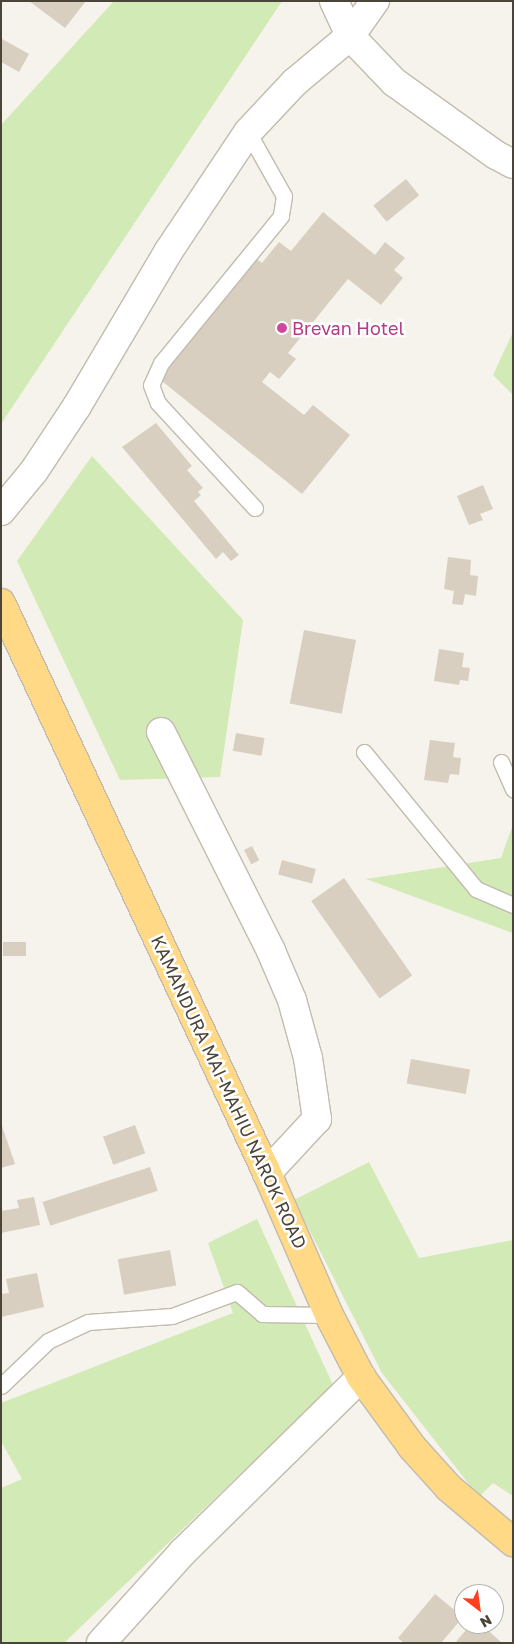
<!DOCTYPE html>
<html>
<head>
<meta charset="utf-8">
<style>
	body { margin:0 }
	#map { position:relative; width:514px; height:1644px; overflow:hidden; background:#f6f3ec; font-family:"Golos Text",sans-serif }
	div>[style] { position:absolute }
	[style*='--x'] { left:calc(var(--x)*1px); top:calc(var(--y)*1px); width:calc(var(--w)*1px); rotate:calc(var(--a)*1deg) }
	.green>* { inset:0; background:#d2eab5 }
	.building>* { inset:0; background:#d8cfc1; transform-origin:0 0 }
	.roads { filter:drop-shadow(1px 0 #c2bbae) drop-shadow(-1px 0 #c2bbae) drop-shadow(0 1px #c2bbae) drop-shadow(0 -1px #c2bbae) }
	.service>* { height:15px; margin:-7.5px; padding:0 7.5px; transform-origin:7.5px; border-radius:7.5px; background:#fff }
	.minor>* { height:28px; margin:-14px; padding:0 14px; transform-origin:14px; border-radius:14px; background:#fff }
	.trunk>* { height:28px; margin:-14px; padding:0 14px; transform-origin:14px; border-radius:14px; background:#ffd985 }
	.dots>* { width:14px; height:14px; translate:-50% -50%; box-sizing:border-box; border:2px solid #fff; border-radius:50% }
	span { translate:-50% -50%; white-space:nowrap; text-align:center; line-height:1.15; -webkit-text-stroke:5px #fff; paint-order:stroke }
	.hotel-label { font-size:18px; color:#b23c85 }
	.left { translate:0 -50%; text-align:left }
	.street-label { font-size:18px; color:#4b4439 }
	.frame { position:absolute; inset:0; border:2px solid #4b4439; pointer-events:none }
	.north { position:absolute; left:454px; top:1584px; width:50px; height:50px; box-sizing:border-box; background:#fff; border:1px solid #b7b4b0; border-radius:50%; rotate:150deg; font-size:14px; font-weight:700; line-height:20px; text-align:center; color:#4b4439 }
	.north::after { content:''; display:block; margin:auto; width:18px; height:22px; background:#fc3f1d; clip-path:polygon(50% 0,100% 100%,50% 72%,0 100%) }
</style>
</head>
<body>
<div id="map">
	<div class="green">
		<i style="clip-path:polygon(114px 1px,282px 1px,1px 424px,1px 125px)"></i>
		<i style="clip-path:polygon(513px 332px,513px 395px,493px 375px)"></i>
		<i style="clip-path:polygon(92px 456px,243px 620px,220px 777px,120px 780px,17px 561px)"></i>
		<i style="clip-path:polygon(513px 824px,513px 933px,366px 879px,501px 858px)"></i>
		<i style="clip-path:polygon(369px 1162px,419px 1258px,513px 1240px,513px 1496px,493px 1483px,479px 1497px,382px 1373px,294px 1200px)"></i>
		<i style="clip-path:polygon(257px 1219px,333px 1385px,64px 1643px,1px 1643px,1px 1488px,22px 1479px,1px 1441px,1px 1403px,233px 1313px,208px 1243px)"></i>
	</div>
	<div class="building">
		<i style="clip-path:polygon(29px 1px,86px 1px,65px 28px)"></i>
		<i style="clip-path:polygon(2px 39px,29px 54px,19px 72px,1px 62px)"></i>
		<i style="left:406px;top:179px;width:21px;height:42px;rotate:51deg"></i>
		<i style="clip-path:polygon(323px 212px,375px 255px,385px 242px,405px 258px,394px 270px,403px 278px,381px 305px,348px 279px,288px 353px,296px 359px,279px 379px,270px 372px,262px 382px,304px 415px,313px 405px,350px 435px,302px 494px,157px 377px,254px 257px,262px 263px,279px 242px,291px 251px)"></i>
		<i style="clip-path:polygon(156px 423px,192px 466px,187px 470px,203px 488px,198px 492px,201px 495px,194px 501px,239px 555px,231px 561px,223px 552px,216px 559px,122px 447px)"></i>
		<i style="clip-path:polygon(483px 485px,493px 509px,480px 514px,483px 520px,469px 525px,457px 496px)"></i>
		<i style="clip-path:polygon(448px 557px,471px 560px,470px 575px,478px 576px,476px 596px,465px 594px,463px 605px,452px 604px,454px 591px,444px 589px)"></i>
		<i style="left:304px;top:630px;width:53px;height:75px;rotate:11deg"></i>
		<i style="clip-path:polygon(439px 649px,464px 653px,462px 667px,470px 668px,468px 681px,460px 680px,459px 685px,434px 681px)"></i>
		<i style="left:236px;top:733px;width:29px;height:18px;rotate:10deg"></i>
		<i style="clip-path:polygon(430px 740px,455px 743px,453px 757px,461px 758px,459px 775px,450px 774px,448px 783px,424px 780px)"></i>
		<i style="left:252px;top:846px;width:16px;height:9px;rotate:63deg"></i>
		<i style="left:282px;top:860px;width:35px;height:15px;rotate:15deg"></i>
		<i style="left:344px;top:878px;width:119px;height:40px;rotate:55deg"></i>
		<i style="left:3px;top:942px;width:23px;height:14px"></i>
		<i style="left:411px;top:1059px;width:60px;height:25px;rotate:10deg"></i>
		<i style="clip-path:polygon(1px 1123px,15px 1164px,1px 1168px)"></i>
		<i style="left:135px;top:1125px;width:30px;height:34px;rotate:70deg"></i>
		<i style="left:150px;top:1167px;width:25px;height:113px;rotate:72deg"></i>
		<i style="clip-path:polygon(34px 1197px,40px 1225px,1px 1233px,1px 1211px,19px 1208px,17px 1200px)"></i>
		<i style="left:170px;top:1250px;width:36px;height:53px;rotate:80deg"></i>
		<i style="clip-path:polygon(37px 1273px,44px 1307px,1px 1317px,1px 1294px,9px 1293px,6px 1279px)"></i>
		<i style="clip-path:polygon(435px 1594px,463px 1617px,441px 1643px,404px 1643px,398px 1638px)"></i>
		<i style="clip-path:polygon(471px 1624px,481px 1624px,502px 1643px,455px 1643px)"></i>
	</div>
	<div class="roads">
		<div class="service">
			<i style="--x:248;--y:132;--w:73;--a:60.6"></i>
			<i style="--x:284;--y:196;--w:20;--a:99"></i>
			<i style="--x:281;--y:216;--w:190;--a:129.2"></i>
			<i style="--x:161;--y:363;--w:24;--a:114"></i>
			<i style="--x:151;--y:385;--w:19;--a:69"></i>
			<i style="--x:158;--y:403;--w:143;--a:47.3"></i>
			<i style="--x:364;--y:752;--w:177;--a:50.7"></i>
			<i style="--x:476;--y:889;--w:40;--a:23.4"></i>
			<i style="--x:501;--y:762;--w:30;--a:66"></i>
			<i style="--x:1;--y:1386;--w:65;--a:-43.8"></i>
			<i style="--x:48;--y:1341;--w:44;--a:-25.4"></i>
			<i style="--x:88;--y:1322;--w:84;--a:-4.1"></i>
			<i style="--x:172;--y:1316;--w:69;--a:-20.3"></i>
			<i style="--x:237;--y:1292;--w:33;--a:41"></i>
			<i style="--x:262;--y:1314;--w:67;--a:0.9"></i>
		</div>
		<div class="minor">
			<i style="--x:334;--y:1;--w:38;--a:65"></i>
			<i style="--x:350;--y:36;--w:64;--a:46.3"></i>
			<i style="--x:394;--y:82;--w:125;--a:35.6"></i>
			<i style="--x:496;--y:155;--w:19;--a:28"></i>
			<i style="--x:1;--y:511;--w:52;--a:-50.5"></i>
			<i style="--x:34;--y:471;--w:78;--a:-56.5"></i>
			<i style="--x:77;--y:406;--w:179;--a:-59.4"></i>
			<i style="--x:168;--y:252;--w:144;--a:-56.3"></i>
			<i style="--x:248;--y:132;--w:69;--a:-46.8"></i>
			<i style="--x:295;--y:82;--w:72;--a:-39.9"></i>
			<i style="--x:350;--y:36;--w:43;--a:-54.5"></i>
			<i style="--x:161;--y:732;--w:245;--a:63.3"></i>
			<i style="--x:271;--y:951;--w:53;--a:66.8"></i>
			<i style="--x:292;--y:1000;--w:60;--a:74.6"></i>
			<i style="--x:308;--y:1058;--w:62;--a:81.6"></i>
			<i style="--x:317;--y:1119;--w:74;--a:132.8"></i>
			<i style="--x:101;--y:1643;--w:122;--a:-48"></i>
			<i style="--x:183;--y:1552;--w:250;--a:-44.5"></i>
		</div>
		<div class="trunk">
			<i style="--x:1;--y:603;--w:629;--a:64.98"></i>
			<i style="--x:267;--y:1173;--w:155;--a:66.4"></i>
			<i style="--x:329;--y:1315;--w:70;--a:62.7"></i>
			<i style="--x:361;--y:1377;--w:87;--a:53.9"></i>
			<i style="--x:412;--y:1447;--w:55;--a:47.9"></i>
			<i style="--x:449;--y:1488;--w:84;--a:40.2"></i>
		</div>
	</div>
	<div class="dots">
		<i style="left:282px;top:328px;background:#d1479c"></i>
	</div>
	<div class="hotel-label">
		<span class="left" style="left:292px;top:328px">Brevan Hotel</span>
	</div>
	<div class="street-label">
		<span style="left:229px;top:1092px;rotate:65deg">KAMANDURA MAI-MAHIU NAROK ROAD</span>
	</div>
	<div class="frame"></div>
	<div class="north">N</div>
</div>
</body>
</html>
